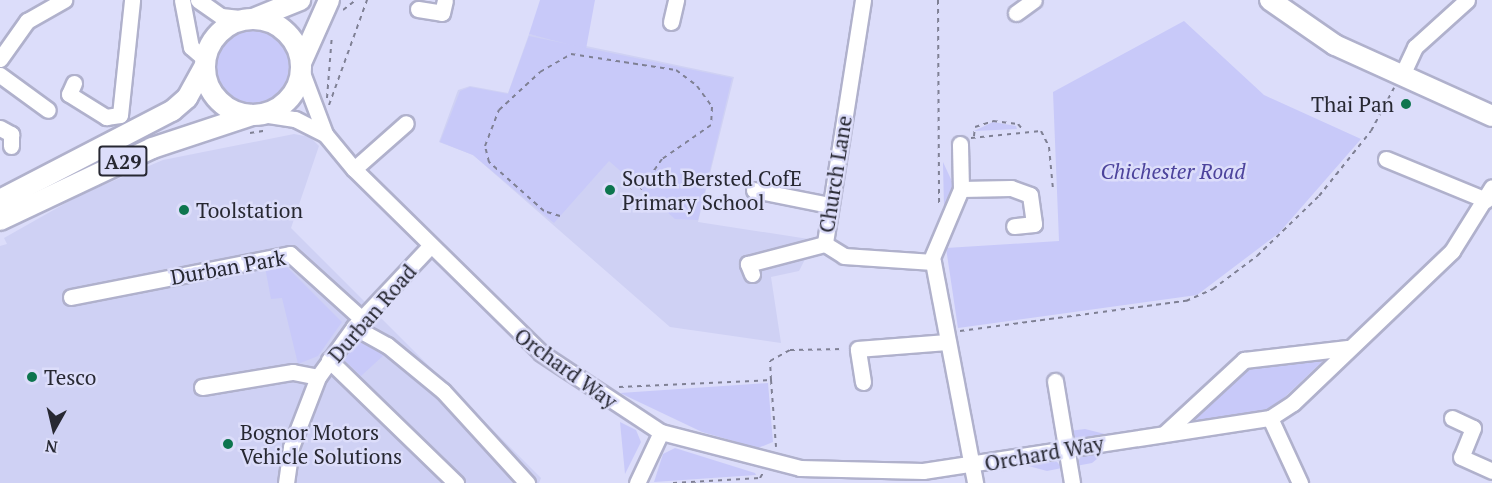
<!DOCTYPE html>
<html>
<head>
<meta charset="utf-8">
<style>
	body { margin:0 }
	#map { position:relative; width:1492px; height:483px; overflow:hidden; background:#dcddfa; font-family:"PT Serif",serif }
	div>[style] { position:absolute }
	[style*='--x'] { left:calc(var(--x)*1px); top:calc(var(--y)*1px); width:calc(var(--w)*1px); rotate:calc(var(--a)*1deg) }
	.built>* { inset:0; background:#cfd1f4 }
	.green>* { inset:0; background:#c8c9f9 }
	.round { border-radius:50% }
	.path>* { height:2px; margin-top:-1px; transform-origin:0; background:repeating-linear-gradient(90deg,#7f8094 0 4.5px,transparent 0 9px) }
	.roads { filter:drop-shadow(2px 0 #b0b1cc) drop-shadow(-2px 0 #b0b1cc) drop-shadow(0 2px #b0b1cc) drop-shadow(0 -2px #b0b1cc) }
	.minor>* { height:15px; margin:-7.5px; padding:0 7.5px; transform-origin:7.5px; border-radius:7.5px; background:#fff }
	.major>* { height:20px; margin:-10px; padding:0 10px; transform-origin:10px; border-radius:10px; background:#fff }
	.major>.ring { margin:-10px; padding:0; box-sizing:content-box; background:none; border:20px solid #fff; border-radius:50% }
	.dots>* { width:16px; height:16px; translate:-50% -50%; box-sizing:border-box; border:3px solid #dcddfa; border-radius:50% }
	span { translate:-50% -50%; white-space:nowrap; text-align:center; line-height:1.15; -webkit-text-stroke:5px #dcddfa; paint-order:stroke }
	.shield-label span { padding:2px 4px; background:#dcddfa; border:2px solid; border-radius:4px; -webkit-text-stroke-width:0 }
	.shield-label { font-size:20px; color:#272832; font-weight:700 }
	.poi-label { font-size:21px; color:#272832 }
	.right { translate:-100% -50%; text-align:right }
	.left { translate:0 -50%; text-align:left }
	.park-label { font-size:21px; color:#4c439c; font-style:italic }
	.street-label { font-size:21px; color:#272832 }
	.north { position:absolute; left:24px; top:399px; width:60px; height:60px; -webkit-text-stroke:4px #dcddfa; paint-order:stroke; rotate:188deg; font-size:16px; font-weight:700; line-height:24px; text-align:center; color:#272832 }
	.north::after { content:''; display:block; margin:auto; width:21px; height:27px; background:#272832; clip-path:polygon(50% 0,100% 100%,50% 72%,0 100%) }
</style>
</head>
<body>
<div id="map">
	<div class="built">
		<i style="clip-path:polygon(529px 34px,734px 77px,698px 222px,815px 240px,799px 271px,771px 277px,781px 343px,670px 327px,473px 155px,439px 142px,458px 90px,470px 86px,508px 93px)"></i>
		<i style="clip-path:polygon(294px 134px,310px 137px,319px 146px,291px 228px,541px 478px,539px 483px,0 483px,0 246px,7px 244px,4px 238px,80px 195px,163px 160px)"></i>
	</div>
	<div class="green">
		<i style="clip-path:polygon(540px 0,595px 0,586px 49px,529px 34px)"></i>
		<i style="clip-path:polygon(1184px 21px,1264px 95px,1361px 139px,1279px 233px,1197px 295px,958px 328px,946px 248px,1059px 241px,1053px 92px)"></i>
		<i class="round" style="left:213px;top:29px;width:76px;height:76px"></i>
		<i style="clip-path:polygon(529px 36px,732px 78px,698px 220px,675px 219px,609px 161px,554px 223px,473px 155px,440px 142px,460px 91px,470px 87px,508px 94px)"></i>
		<i style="clip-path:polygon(993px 122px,1016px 126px,1017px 129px,974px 131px)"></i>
		<i style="clip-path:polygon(943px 162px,955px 188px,944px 208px,943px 164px)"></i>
		<i style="clip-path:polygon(285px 265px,342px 322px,318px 356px,298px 364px,282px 298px,271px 299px,265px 267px)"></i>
		<i style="clip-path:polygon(356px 340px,385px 354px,361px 376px,340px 356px)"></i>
		<i style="clip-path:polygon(1327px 357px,1270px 411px,1187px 425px,1184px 420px,1238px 367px)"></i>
		<i style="clip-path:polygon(768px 383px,773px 442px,758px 448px,702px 432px,620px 393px)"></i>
		<i style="clip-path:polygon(620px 422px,636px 430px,641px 442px,625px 474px)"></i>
		<i style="clip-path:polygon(1085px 429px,1109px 435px,1110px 436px,1072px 439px,1069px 431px)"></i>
		<i style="clip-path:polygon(675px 448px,755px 473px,756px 475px,654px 482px,663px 454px)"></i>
		<i style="clip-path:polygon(1108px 450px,1092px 463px,1076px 466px,1082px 453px)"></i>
		<i style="clip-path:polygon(1054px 458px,1062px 468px,1047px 471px,1021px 464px)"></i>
	</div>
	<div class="path">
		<i style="--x:938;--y:0;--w:204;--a:89.7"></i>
		<i style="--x:343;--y:10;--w:16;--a:-38"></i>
		<i style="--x:327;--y:98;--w:63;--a:-85.5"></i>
		<i style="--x:329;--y:105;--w:112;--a:-70.1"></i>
		<i style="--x:250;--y:133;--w:18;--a:-9"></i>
		<i style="--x:974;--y:136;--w:9;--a:-84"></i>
		<i style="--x:975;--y:127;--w:19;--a:-18"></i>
		<i style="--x:993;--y:121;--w:25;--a:7"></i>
		<i style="--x:1018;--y:124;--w:8;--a:50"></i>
		<i style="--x:971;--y:138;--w:70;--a:-5.7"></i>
		<i style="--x:1041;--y:131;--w:18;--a:63"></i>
		<i style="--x:1049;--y:147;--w:42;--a:84.6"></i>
		<i style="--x:560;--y:216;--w:17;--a:-163"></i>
		<i style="--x:544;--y:211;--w:74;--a:-138.3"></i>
		<i style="--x:489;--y:162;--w:16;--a:-104"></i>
		<i style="--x:485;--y:146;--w:39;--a:-69"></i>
		<i style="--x:499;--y:110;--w:56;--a:-42.8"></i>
		<i style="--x:540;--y:72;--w:36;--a:-30"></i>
		<i style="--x:571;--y:54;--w:106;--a:8.7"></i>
		<i style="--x:676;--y:70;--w:26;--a:37"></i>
		<i style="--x:697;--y:86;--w:26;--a:54"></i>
		<i style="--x:712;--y:107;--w:18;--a:93"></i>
		<i style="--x:711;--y:125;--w:60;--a:145.2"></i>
		<i style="--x:662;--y:159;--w:37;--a:125"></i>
		<i style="--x:960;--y:331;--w:228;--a:-7.6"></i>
		<i style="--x:1186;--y:301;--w:30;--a:-24"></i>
		<i style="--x:1213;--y:289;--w:55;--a:-36.9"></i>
		<i style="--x:1257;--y:256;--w:86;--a:-44.1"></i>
		<i style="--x:1319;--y:196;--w:83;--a:-51.3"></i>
		<i style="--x:1371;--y:131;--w:49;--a:-61.9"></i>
		<i style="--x:771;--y:380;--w:19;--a:-93"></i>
		<i style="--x:770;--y:361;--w:23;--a:-29"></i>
		<i style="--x:790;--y:350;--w:54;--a:-1.1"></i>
		<i style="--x:619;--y:387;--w:152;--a:-2.6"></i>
		<i style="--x:771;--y:380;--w:67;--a:85.7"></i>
		<i style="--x:673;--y:483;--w:87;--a:-3.3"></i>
		<i style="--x:760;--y:478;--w:6;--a:-59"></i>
	</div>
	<div class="roads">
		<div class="minor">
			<i style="--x:182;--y:0;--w:48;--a:79.2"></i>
			<i style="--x:191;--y:47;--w:18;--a:41"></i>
			<i style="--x:198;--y:0;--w:28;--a:35"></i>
			<i style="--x:221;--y:16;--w:28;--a:6"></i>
			<i style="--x:863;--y:0;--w:247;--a:98.9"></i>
			<i style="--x:825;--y:244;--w:22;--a:32"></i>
			<i style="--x:844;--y:256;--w:89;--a:3.9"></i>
			<i style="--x:933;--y:262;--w:225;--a:79.2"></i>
			<i style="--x:418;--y:9;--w:24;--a:9"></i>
			<i style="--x:442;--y:13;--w:13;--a:-77"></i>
			<i style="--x:1016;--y:13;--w:22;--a:-36"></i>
			<i style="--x:671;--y:22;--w:23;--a:-77"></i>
			<i style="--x:0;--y:59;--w:47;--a:-54.6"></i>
			<i style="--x:27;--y:21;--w:43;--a:-29.6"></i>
			<i style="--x:301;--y:70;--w:68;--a:69.4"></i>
			<i style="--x:325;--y:134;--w:45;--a:50.4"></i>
			<i style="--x:354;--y:169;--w:262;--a:44.5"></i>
			<i style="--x:541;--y:353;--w:144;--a:33.4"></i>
			<i style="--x:661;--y:432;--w:144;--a:14.5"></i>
			<i style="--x:800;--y:468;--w:123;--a:1.4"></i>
			<i style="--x:923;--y:471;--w:351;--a:-8.7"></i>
			<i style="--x:1270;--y:418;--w:27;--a:-33"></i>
			<i style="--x:1293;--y:403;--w:220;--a:-43.7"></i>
			<i style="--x:1452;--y:251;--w:75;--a:-58"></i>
			<i style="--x:0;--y:75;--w:59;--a:36.1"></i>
			<i style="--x:1402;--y:75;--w:31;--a:-65"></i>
			<i style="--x:1415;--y:47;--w:70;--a:-42.1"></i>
			<i style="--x:74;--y:83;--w:12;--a:114"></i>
			<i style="--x:69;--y:94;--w:44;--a:31.9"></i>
			<i style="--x:106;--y:117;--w:14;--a:-8"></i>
			<i style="--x:120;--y:115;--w:116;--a:-84"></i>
			<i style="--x:262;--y:114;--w:33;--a:9"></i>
			<i style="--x:295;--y:119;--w:34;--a:27"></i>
			<i style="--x:0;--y:128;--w:13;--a:29"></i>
			<i style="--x:11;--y:134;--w:12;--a:90"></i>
			<i style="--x:1386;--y:159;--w:108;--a:22.3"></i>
			<i style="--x:354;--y:169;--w:69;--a:-41.5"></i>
			<i style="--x:961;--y:189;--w:50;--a:-1.1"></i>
			<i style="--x:1011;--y:188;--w:20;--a:20"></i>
			<i style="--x:1030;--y:195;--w:29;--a:82"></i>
			<i style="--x:1034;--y:224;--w:20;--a:174"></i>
			<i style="--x:754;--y:190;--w:76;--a:11.3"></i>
			<i style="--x:931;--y:260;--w:77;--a:-67.1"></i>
			<i style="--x:961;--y:189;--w:45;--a:-91.3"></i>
			<i style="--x:752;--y:274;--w:11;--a:-112"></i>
			<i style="--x:748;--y:264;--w:80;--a:-14.6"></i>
			<i style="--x:71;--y:297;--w:223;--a:-11.1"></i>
			<i style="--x:290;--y:254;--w:97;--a:42.1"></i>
			<i style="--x:354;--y:327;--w:38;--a:29"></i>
			<i style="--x:387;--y:345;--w:72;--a:39.4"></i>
			<i style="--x:443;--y:391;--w:125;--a:47.6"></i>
			<i style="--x:329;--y:360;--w:177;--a:44.1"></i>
			<i style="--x:1055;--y:381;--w:103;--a:80.5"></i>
			<i style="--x:863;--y:382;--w:33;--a:-99"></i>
			<i style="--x:858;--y:349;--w:88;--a:-4.5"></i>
			<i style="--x:202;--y:387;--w:92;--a:-9.4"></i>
			<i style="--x:293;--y:372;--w:25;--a:11"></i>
			<i style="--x:1270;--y:418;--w:72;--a:65.2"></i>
			<i style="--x:1452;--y:418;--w:23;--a:25"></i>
			<i style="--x:1473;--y:428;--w:31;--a:112"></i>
			<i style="--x:1461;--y:457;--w:34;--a:24"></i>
			<i style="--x:1165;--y:433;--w:108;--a:-42.7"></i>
			<i style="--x:1244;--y:360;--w:104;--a:-6.6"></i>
			<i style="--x:286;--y:483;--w:36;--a:-82"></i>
			<i style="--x:291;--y:447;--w:75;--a:-68.9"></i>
			<i style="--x:318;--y:377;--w:62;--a:-54.2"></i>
			<i style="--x:354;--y:327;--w:110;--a:-46.8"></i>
			<i style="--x:637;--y:483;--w:56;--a:-64.8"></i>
		</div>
		<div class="major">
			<i style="--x:1270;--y:0;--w:79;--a:34.7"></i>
			<i style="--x:1335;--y:45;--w:172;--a:24.3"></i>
			<i class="ring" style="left:205px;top:19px;width:76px;height:76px"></i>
			<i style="--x:253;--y:19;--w:51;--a:-22"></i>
			<i style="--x:301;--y:63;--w:69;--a:-66"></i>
			<i style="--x:0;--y:200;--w:194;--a:-27.4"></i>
			<i style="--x:172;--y:111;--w:20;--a:-41"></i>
			<i style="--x:187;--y:98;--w:35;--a:-61"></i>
			<i style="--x:0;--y:220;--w:168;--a:-25.3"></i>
			<i style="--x:152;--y:148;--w:105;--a:-18.3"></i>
		</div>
	</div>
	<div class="dots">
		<i style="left:1406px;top:104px;background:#0d754e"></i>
		<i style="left:610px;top:190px;background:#0d754e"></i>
		<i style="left:184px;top:210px;background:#0d754e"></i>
		<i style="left:32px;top:377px;background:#0d754e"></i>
		<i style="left:228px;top:444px;background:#0d754e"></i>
	</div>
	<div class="shield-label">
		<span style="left:123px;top:161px">A29</span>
	</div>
	<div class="poi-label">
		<span class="right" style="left:1394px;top:104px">Thai Pan</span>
		<span class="left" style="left:622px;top:190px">South Bersted CofE<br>Primary School</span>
		<span class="left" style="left:196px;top:210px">Toolstation</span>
		<span class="left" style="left:44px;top:377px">Tesco</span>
		<span class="left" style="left:240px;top:444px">Bognor Motors<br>Vehicle Solutions</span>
	</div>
	<div class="park-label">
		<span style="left:1173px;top:171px">Chichester Road</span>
	</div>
	<div class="street-label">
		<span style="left:835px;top:174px;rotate:-81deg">Church Lane</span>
		<span style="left:228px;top:267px;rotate:-10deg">Durban Park</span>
		<span style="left:372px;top:313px;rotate:-49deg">Durban Road</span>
		<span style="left:566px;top:368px;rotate:36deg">Orchard Way</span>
		<span style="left:1044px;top:453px;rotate:-10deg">Orchard Way</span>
	</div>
	<div class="north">N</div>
</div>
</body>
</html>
